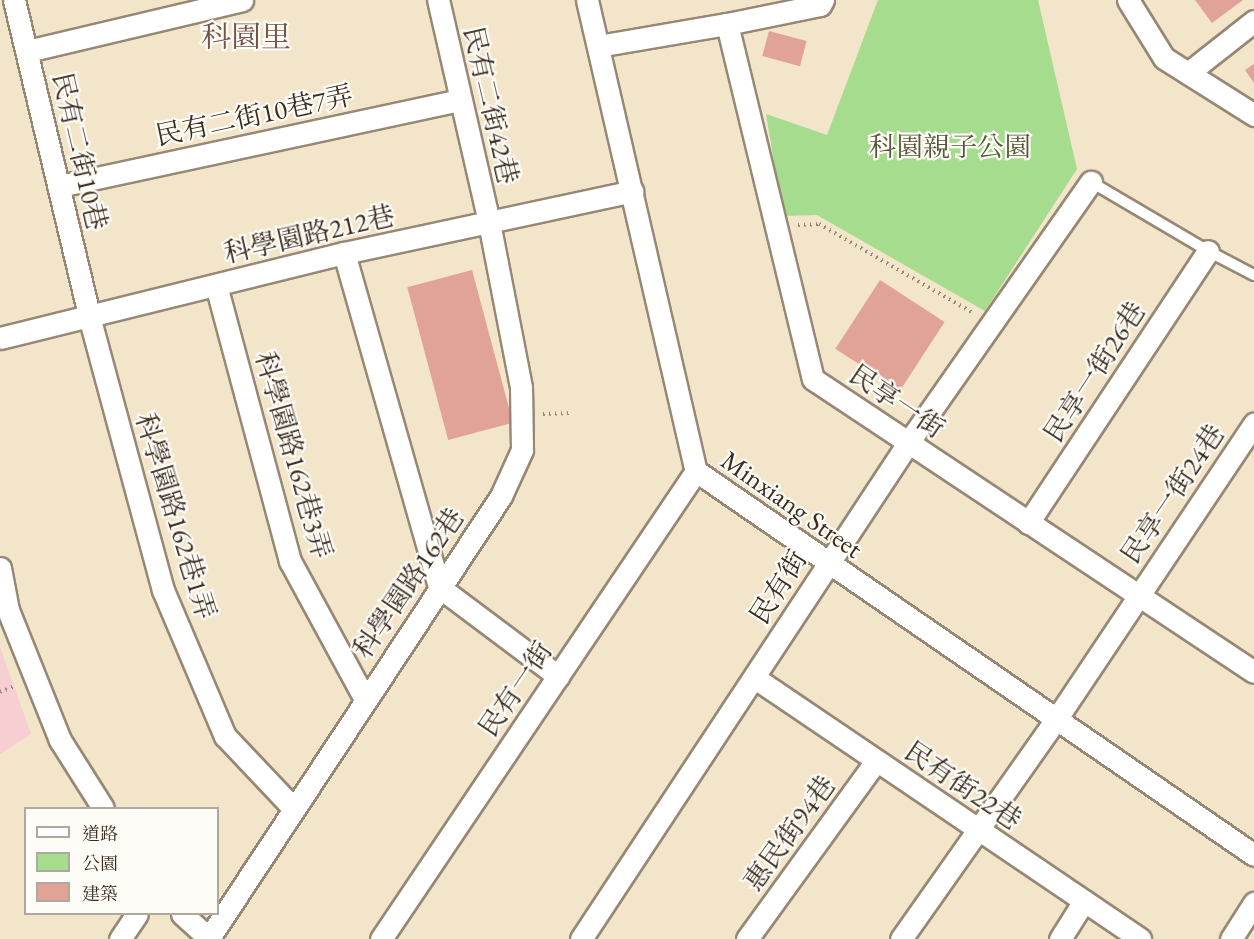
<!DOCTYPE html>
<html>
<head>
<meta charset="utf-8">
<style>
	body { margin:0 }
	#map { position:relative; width:1254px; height:939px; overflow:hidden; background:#f2e5ca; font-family:"EB Garamond","Noto Serif TC",serif }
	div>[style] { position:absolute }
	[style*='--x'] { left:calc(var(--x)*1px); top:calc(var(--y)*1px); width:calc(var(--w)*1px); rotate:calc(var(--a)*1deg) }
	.built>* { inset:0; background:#f7cfd2 }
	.green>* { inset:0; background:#a5dc8d }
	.building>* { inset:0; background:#e1a396; transform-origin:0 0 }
	.path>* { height:4px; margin-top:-2px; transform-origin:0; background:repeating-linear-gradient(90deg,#968874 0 1.5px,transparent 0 6px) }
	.roads { filter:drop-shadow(2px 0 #968874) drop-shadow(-2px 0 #968874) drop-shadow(0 2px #968874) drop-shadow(0 -2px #968874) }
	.lane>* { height:10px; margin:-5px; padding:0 5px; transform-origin:5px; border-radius:5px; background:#fff }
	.street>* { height:21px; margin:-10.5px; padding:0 10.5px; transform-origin:10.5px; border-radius:10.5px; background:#fff }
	span { translate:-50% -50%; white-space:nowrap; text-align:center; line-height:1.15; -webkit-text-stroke:4.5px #fdfcf7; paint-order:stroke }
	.street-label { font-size:27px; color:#3b2a1e }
	.park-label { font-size:27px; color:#56563a }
	.quarter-label { font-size:30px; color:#755448 }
	.legend { position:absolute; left:24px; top:807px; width:195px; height:108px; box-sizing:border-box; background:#fdfcf7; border:2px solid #afa8a0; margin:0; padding:8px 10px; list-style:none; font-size:18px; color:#3b2a1e }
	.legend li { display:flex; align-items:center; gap:12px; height:30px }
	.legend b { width:30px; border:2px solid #afa8a0 }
</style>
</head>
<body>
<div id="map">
	<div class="built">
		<i style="clip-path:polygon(0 647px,31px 734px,0 754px)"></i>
	</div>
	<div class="green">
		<i style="clip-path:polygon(878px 0,1038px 0,1077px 169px,985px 311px,817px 215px,783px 216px,766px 114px,827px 135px)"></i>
	</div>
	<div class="building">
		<i style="clip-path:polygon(1195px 0,1243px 0,1212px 23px)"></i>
		<i style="left:769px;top:31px;width:39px;height:26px;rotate:15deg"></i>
		<i style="clip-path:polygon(1254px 64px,1254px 83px,1245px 70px)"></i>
		<i style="left:472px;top:270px;width:158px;height:67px;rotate:75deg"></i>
		<i style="left:880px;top:280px;width:77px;height:82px;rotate:33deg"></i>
	</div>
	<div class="path">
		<i style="--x:798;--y:225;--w:21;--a:-3"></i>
		<i style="--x:819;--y:224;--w:178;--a:30"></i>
		<i style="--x:543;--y:414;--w:26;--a:-2"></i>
		<i style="--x:0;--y:692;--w:16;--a:-22"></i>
	</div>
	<div class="roads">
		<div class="lane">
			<i style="--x:1091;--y:182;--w:136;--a:30.5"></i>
			<i style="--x:1208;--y:251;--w:52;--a:27.6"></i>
		</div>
		<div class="street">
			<i style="--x:14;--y:0;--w:325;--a:76.6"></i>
			<i style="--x:89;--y:316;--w:284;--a:74.9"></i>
			<i style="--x:163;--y:590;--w:159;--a:67"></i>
			<i style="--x:225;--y:736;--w:99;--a:46.6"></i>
			<i style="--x:587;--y:0;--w:483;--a:77"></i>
			<i style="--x:696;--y:471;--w:677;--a:34.53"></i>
			<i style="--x:1128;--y:0;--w:68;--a:58.2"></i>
			<i style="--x:1164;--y:58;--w:107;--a:32.3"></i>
			<i style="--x:727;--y:24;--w:365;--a:76.4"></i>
			<i style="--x:813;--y:379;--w:529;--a:33.6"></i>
			<i style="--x:598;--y:46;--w:131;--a:-9.7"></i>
			<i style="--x:727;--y:24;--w:95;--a:-11.5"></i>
			<i style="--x:820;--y:5;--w:6;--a:-59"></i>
			<i style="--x:27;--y:51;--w:221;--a:-13.3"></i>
			<i style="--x:1188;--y:73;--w:84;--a:-38.2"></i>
			<i style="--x:59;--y:186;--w:410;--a:-12.1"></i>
			<i style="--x:344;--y:253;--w:347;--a:74.1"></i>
			<i style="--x:216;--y:285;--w:286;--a:75"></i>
			<i style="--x:290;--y:561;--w:157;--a:61.5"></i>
			<i style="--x:0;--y:338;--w:354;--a:-13.9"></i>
			<i style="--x:344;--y:253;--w:295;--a:-12.1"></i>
			<i style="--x:1028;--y:523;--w:326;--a:-56.5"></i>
			<i style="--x:0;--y:568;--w:43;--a:79.2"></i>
			<i style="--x:8;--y:610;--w:140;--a:68.2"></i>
			<i style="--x:60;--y:740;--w:80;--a:57.7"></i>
			<i style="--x:439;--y:587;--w:149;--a:36.8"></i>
			<i style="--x:755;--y:678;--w:465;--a:34.1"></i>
			<i style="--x:182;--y:914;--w:38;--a:42"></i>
			<i style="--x:209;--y:938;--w:530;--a:-56.55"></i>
			<i style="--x:501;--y:496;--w:51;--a:-65.5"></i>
			<i style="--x:522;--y:450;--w:63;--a:-90.9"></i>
			<i style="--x:521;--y:387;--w:168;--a:-101"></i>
			<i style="--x:489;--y:222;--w:228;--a:-102.9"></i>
			<i style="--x:120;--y:939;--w:30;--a:-56"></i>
			<i style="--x:381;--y:939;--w:564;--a:-56.06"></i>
			<i style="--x:581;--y:939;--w:594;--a:-56.6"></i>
			<i style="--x:908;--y:443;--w:319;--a:-55"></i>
			<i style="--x:747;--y:939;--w:220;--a:-54.1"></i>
			<i style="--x:901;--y:939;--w:267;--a:-54.8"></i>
			<i style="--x:1055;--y:721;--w:358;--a:-56.2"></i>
			<i style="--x:1060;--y:939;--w:45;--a:-57.7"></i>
			<i style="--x:1231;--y:939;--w:43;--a:-57.4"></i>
		</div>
	</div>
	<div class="street-label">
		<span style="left:491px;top:105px;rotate:77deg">民有二街42巷</span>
		<span style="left:254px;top:115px;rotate:-12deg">民有二街10巷7弄</span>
		<span style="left:80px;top:151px;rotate:77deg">民有二街10巷</span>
		<span style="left:309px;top:234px;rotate:-13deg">科學園路212巷</span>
		<span style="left:1094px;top:372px;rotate:-57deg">民享一街26巷</span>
		<span style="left:897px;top:401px;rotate:34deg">民享一街</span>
		<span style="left:294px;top:455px;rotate:74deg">科學園路162巷3弄</span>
		<span style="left:1172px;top:494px;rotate:-56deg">民享一街24巷</span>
		<span style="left:792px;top:504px;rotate:35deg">Minxiang Street</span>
		<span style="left:176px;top:516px;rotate:73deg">科學園路162巷1弄</span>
		<span style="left:408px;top:583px;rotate:-56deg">科學園路162巷</span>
		<span style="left:778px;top:587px;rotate:-58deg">民有街</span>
		<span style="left:515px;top:689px;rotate:-56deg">民有一街</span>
		<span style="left:963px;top:785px;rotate:34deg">民有街22巷</span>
		<span style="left:789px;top:833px;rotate:-54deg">惠民街94巷</span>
	</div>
	<div class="park-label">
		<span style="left:950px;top:147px">科園親子公園</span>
	</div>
	<div class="quarter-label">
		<span style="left:246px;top:37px">科園里</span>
	</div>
	<ul class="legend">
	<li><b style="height:8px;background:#fff"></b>道路</li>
	<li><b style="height:16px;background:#a5dc8d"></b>公園</li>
	<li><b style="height:16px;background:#e1a396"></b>建築</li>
	</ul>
</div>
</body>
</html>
